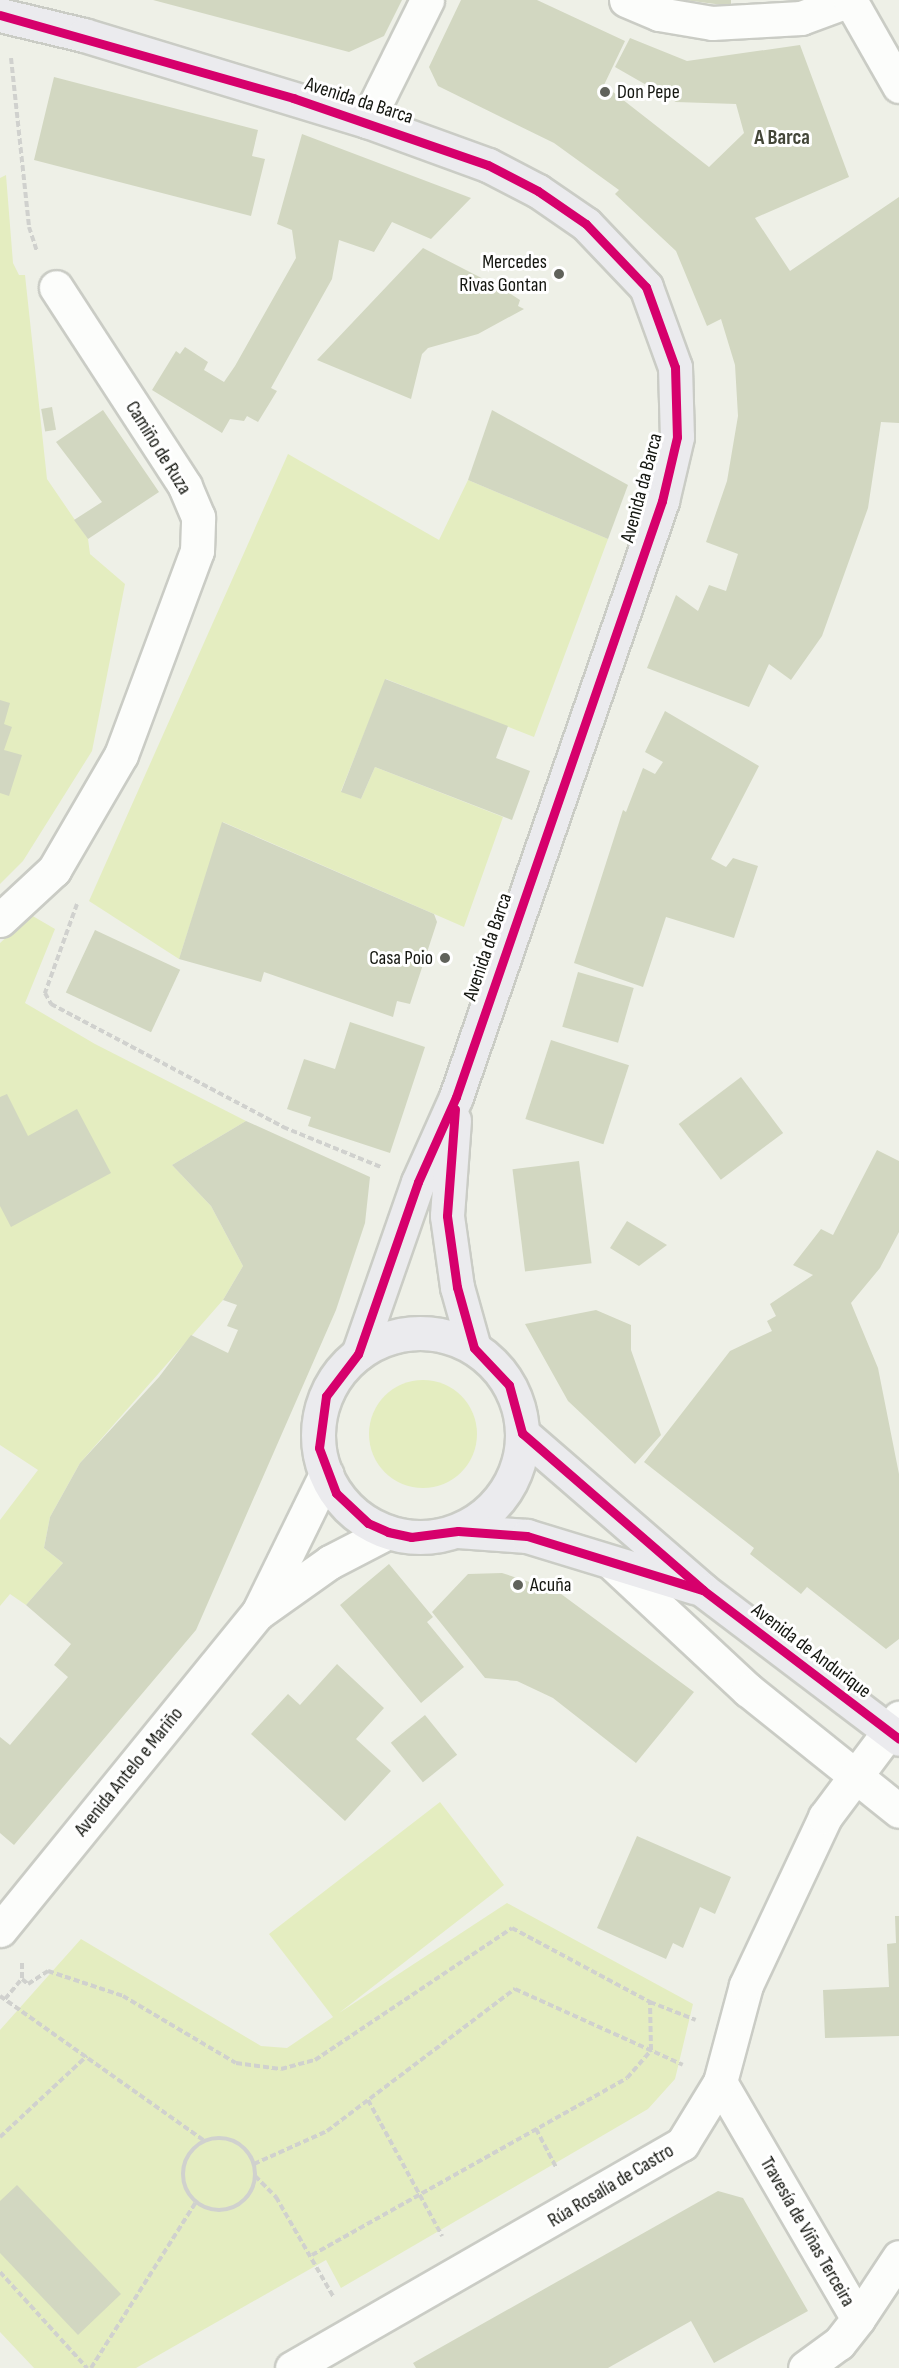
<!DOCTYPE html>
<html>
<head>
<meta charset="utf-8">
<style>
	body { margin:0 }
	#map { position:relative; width:899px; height:2368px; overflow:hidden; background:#eef0e7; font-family:"Sofia Sans Condensed",sans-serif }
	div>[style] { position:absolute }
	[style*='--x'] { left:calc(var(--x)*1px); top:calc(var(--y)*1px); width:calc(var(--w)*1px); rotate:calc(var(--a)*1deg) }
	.green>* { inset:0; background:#e4edc0 }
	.round { border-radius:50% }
	.building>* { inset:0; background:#d2d7c1; transform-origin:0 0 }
	.path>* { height:4px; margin-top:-2px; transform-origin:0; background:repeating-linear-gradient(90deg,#d0d1ce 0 6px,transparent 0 9px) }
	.path>.ring { margin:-2px; padding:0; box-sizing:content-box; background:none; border:4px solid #d0d1ce; border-radius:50% }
	.roads { filter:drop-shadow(2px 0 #caccc5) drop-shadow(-2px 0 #caccc5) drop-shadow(0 2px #caccc5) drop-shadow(0 -2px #caccc5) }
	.minor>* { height:33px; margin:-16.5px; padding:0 16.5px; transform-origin:16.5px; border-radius:16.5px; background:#fcfdfb }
	.major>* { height:33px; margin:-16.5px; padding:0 16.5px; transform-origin:16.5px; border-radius:16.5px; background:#ebebee }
	.major>.ring { margin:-16.5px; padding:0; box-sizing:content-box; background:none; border:33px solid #ebebee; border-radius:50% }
	.cycleway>* { height:9px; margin:-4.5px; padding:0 4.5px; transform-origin:4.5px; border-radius:4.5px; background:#d6006c }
	.dots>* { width:16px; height:16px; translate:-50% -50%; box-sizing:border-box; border:3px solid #fff; border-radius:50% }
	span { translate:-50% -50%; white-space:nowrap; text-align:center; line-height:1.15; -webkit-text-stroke:6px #fff; paint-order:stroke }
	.poi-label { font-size:20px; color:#141610 }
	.left { translate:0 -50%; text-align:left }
	.right { translate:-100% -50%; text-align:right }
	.street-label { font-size:20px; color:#141610 }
	.neighbourhood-label { font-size:21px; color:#434638; font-weight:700 }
</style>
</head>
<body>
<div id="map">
	<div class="green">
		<i style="clip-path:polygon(6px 175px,13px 263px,19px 275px,25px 275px,47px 479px,88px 539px,90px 554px,125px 584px,92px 751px,23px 861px,0 884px,0 178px)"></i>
		<i style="clip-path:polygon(288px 454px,439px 540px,468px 480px,608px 539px,534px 737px,386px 679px,341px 791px,361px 799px,375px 767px,503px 817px,464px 927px,223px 822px,179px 959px,89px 901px)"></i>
		<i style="clip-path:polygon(31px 915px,55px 929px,25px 1003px,95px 1044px,246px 1121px,172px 1165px,211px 1206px,243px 1266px,223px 1300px,80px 1463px,50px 1517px,44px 1548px,63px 1563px,26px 1605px,10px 1594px,0 1606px,0 1520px,38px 1470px,0 1445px,0 943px)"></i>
		<i class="round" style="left:369px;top:1380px;width:108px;height:108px"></i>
		<i style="clip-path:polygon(440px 1802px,504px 1885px,339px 2013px,507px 1903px,693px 2004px,675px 2079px,648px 2109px,341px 2288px,326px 2260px,136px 2368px,34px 2368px,0 2332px,0 2030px,81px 1939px,261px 2046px,287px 2048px,333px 2017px,269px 1934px)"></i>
	</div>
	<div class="building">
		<i style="clip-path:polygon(153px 0,402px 0,384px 36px,349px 52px)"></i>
		<i style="clip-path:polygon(461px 0,537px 0,625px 41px,604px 85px,709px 167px,744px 133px,736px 104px,676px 102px,615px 67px,630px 38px,687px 61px,800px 45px,849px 177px,755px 218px,790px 271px,899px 197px,899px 423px,881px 422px,868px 508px,822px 636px,791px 680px,769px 664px,749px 707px,647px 668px,676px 595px,698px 611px,709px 585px,726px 591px,738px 554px,706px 542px,727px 481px,738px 416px,735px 365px,721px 319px,707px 326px,676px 251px,615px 194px,619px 190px,554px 143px,438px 86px,429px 67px)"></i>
		<i style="clip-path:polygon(684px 0,731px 0,731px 6px)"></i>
		<i style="clip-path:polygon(54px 77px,258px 130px,252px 156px,265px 159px,251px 216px,34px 160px)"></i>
		<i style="clip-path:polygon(302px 134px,471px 198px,431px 239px,392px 222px,374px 252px,339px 240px,332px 279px,271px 388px,277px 391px,258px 422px,247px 416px,244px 421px,230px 419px,222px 433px,152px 390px,176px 351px,180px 354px,185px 347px,208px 362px,204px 370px,224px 382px,235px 366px,296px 258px,292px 230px,277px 224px)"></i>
		<i style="clip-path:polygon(423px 248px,503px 289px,520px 300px,518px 306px,524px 309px,478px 334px,428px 348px,422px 354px,411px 399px,317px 360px)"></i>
		<i style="left:52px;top:407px;width:23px;height:11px;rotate:80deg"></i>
		<i style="clip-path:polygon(103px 410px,159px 492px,88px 539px,74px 520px,102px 502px,56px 442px)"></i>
		<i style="clip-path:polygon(492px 410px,628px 485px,608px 539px,468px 480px)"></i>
		<i style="clip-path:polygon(385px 679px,508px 726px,496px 758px,530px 771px,512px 820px,375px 767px,361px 799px,341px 792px)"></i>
		<i style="clip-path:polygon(0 700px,10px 703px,4px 724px,12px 727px,4px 750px,22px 755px,9px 796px,0 793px)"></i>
		<i style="clip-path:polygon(665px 711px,759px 766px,711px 859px,726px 867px,733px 858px,758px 866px,734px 938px,666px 917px,643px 987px,574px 963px,623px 810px,626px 812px,643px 768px,655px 774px,663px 762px,645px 752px)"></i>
		<i style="clip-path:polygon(222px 822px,434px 914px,437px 922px,410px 1004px,397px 1001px,393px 1017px,264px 972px,261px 982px,179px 959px)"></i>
		<i style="left:95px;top:930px;width:94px;height:69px;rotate:25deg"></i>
		<i style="left:578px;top:972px;width:58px;height:57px;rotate:16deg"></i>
		<i style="clip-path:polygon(350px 1022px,425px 1047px,390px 1153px,308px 1126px,311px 1117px,287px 1109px,304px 1059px,335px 1069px)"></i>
		<i style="left:551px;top:1040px;width:82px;height:83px;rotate:18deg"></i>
		<i style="left:741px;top:1077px;width:70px;height:78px;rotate:53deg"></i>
		<i style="clip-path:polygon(7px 1094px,28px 1136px,77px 1109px,111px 1173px,11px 1227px,0 1206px,0 1097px)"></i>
		<i style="clip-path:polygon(246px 1121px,370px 1177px,365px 1223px,336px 1310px,196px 1630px,14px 1845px,0 1833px,0 1737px,10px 1745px,68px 1677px,54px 1665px,71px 1644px,26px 1605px,63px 1563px,44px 1548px,50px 1517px,80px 1463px,159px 1377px,191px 1335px,228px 1353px,238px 1330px,227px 1326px,237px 1305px,223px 1300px,243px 1266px,211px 1206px,172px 1165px)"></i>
		<i style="clip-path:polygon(877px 1150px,899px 1161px,899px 1232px,880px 1268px,851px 1303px,878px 1368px,899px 1474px,899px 1639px,886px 1649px,807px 1587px,801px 1594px,750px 1554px,754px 1548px,644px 1462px,730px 1351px,772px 1331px,767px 1321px,776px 1316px,770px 1304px,813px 1275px,793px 1265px,821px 1229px,833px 1235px)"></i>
		<i style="left:579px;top:1161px;width:103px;height:67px;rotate:83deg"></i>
		<i style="clip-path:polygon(627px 1221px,667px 1245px,639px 1266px,610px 1248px)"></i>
		<i style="clip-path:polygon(596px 1310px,631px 1325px,631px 1350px,661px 1435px,635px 1464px,568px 1401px,525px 1324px)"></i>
		<i style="clip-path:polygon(389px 1564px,433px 1617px,427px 1622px,464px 1667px,421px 1703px,340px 1605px)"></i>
		<i style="clip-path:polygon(502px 1573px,557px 1591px,694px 1692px,636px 1763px,553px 1698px,517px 1681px,485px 1678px,432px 1612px,468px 1574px)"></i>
		<i style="clip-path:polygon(337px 1664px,384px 1708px,356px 1739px,391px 1771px,345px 1821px,251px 1734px,288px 1694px,300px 1705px)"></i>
		<i style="left:425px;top:1715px;width:51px;height:44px;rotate:51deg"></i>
		<i style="clip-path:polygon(637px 1836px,731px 1877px,715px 1914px,700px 1907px,683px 1948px,673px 1943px,666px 1959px,597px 1928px)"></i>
		<i style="clip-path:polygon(895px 1916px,899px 1916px,899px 2036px,825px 2038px,823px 1990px,889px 1987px,887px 1944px,896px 1943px)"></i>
		<i style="clip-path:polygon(17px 2185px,121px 2294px,78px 2335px,0 2253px,0 2201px)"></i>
		<i style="clip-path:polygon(718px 2191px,743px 2198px,808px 2311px,714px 2363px,691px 2321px,608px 2368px,416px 2368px,413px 2363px)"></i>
	</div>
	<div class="path">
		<i style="--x:11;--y:58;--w:170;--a:83.9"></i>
		<i style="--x:29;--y:227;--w:26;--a:72"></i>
		<i style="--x:77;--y:904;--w:95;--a:109.8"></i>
		<i style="--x:45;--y:993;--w:13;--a:61"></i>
		<i style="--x:51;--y:1004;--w:263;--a:27.9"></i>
		<i style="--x:283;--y:1127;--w:106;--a:22.2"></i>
		<i style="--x:22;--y:1963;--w:16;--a:90"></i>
		<i style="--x:22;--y:1979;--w:8;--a:40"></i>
		<i style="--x:28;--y:1984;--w:24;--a:-33"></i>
		<i style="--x:48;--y:1971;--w:79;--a:18.4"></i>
		<i style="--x:123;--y:1996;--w:131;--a:30.7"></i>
		<i style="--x:236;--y:2063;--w:45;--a:7.6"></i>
		<i style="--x:281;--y:2069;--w:35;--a:-15"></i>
		<i style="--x:315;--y:2060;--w:237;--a:-33.8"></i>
		<i style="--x:512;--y:1928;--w:157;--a:28.2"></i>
		<i style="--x:650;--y:2002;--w:49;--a:21.4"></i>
		<i style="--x:0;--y:1996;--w:251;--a:35.3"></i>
		<i style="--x:5;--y:1999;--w:26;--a:-50"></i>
		<i style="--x:368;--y:2100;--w:155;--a:61.4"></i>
		<i style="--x:536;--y:2129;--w:45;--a:62.3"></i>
		<i style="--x:0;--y:2137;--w:119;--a:-43"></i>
		<i class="ring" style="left:183px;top:2138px;width:68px;height:68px"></i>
		<i style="--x:254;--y:2164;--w:80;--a:-24.3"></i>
		<i style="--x:327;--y:2131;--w:236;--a:-37.1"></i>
		<i style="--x:515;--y:1989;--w:184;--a:24.3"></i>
		<i style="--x:255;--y:2176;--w:30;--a:45"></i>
		<i style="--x:276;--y:2197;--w:116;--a:60.1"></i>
		<i style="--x:312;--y:2255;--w:361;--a:-29.3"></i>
		<i style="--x:627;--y:2078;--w:37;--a:-49"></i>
		<i style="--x:651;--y:2050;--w:48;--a:-91.2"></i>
		<i style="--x:0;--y:2272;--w:130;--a:47.8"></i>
		<i style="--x:91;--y:2368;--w:196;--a:-57.7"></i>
	</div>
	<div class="roads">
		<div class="minor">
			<i style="--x:626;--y:0;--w:36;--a:23"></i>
			<i style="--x:659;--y:14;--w:54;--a:9.6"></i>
			<i style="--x:712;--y:23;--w:89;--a:-3.2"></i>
			<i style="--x:801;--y:18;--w:52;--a:-20.2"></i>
			<i style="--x:850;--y:0;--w:99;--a:60.3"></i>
			<i style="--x:367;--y:121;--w:135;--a:-63.6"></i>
			<i style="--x:0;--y:920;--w:74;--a:-42.8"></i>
			<i style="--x:54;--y:870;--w:133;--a:-59.8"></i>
			<i style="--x:121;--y:755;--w:218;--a:-69.6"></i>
			<i style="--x:197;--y:551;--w:34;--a:-88"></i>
			<i style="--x:198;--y:517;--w:34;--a:-113"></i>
			<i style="--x:185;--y:486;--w:237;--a:-123"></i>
			<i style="--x:615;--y:1566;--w:182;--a:43"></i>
			<i style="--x:748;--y:1690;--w:193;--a:38.7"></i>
			<i style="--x:258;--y:1613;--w:155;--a:-63.9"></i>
			<i style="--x:0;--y:1930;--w:409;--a:-50.9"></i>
			<i style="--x:258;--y:1613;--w:88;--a:-35.3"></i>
			<i style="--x:330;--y:1562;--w:65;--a:-27.3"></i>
			<i style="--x:720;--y:2082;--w:274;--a:59.8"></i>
			<i style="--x:858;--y:2319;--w:31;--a:128"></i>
			<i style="--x:839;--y:2343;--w:42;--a:143.7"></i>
			<i style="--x:858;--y:2319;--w:74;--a:-56.5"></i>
			<i style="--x:292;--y:2368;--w:450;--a:-29.9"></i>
			<i style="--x:682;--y:2144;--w:73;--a:-58.5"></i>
			<i style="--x:720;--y:2082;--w:100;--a:-75"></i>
			<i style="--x:746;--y:1985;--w:186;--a:-64.8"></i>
			<i style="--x:825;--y:1817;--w:124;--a:-53.2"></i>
		</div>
		<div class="major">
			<i style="--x:0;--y:15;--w:86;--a:13.4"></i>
			<i style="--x:84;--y:35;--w:296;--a:16.9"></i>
			<i style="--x:367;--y:121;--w:129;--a:20"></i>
			<i style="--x:488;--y:165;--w:56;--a:27.5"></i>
			<i style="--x:538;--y:191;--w:58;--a:34.5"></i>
			<i style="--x:586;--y:224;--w:87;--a:46.4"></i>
			<i style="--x:646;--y:287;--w:85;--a:70.1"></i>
			<i style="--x:675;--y:367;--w:70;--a:88.4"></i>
			<i style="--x:677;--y:437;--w:66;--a:103.2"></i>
			<i style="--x:662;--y:501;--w:631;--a:109.07"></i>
			<i style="--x:456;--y:1097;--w:93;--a:114.1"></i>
			<i style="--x:418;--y:1182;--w:182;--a:109.2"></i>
			<i style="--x:454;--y:1120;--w:96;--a:94.2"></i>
			<i style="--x:447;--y:1216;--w:72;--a:82"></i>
			<i style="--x:457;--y:1287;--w:63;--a:74.4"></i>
			<i class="ring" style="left:318px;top:1333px;width:171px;height:171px"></i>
			<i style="--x:522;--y:1433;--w:240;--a:40.9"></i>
			<i style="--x:703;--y:1590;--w:246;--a:37.2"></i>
			<i style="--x:458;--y:1531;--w:69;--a:4.1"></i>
			<i style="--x:527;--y:1536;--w:175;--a:17"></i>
		</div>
	</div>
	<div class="cycleway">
		<i style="--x:0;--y:15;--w:305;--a:15.8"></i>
		<i style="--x:293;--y:98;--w:206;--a:19"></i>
		<i style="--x:488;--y:165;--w:56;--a:27.5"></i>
		<i style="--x:538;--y:191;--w:58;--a:34.5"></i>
		<i style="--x:586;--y:224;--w:87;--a:46.4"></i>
		<i style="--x:646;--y:287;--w:85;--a:70.1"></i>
		<i style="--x:675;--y:367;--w:70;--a:88.4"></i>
		<i style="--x:677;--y:437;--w:66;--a:103.2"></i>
		<i style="--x:662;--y:501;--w:631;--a:109.07"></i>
		<i style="--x:456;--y:1097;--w:93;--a:114.1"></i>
		<i style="--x:418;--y:1182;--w:182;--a:109.2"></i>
		<i style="--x:358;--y:1354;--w:53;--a:127.3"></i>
		<i style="--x:326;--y:1396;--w:52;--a:97.7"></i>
		<i style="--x:319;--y:1448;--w:48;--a:69.3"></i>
		<i style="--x:336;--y:1493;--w:44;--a:43.2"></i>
		<i style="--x:368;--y:1523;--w:22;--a:24"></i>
		<i style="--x:388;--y:1532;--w:24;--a:12"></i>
		<i style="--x:411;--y:1537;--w:47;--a:-7.3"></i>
		<i style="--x:458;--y:1531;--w:69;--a:4.1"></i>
		<i style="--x:527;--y:1536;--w:184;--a:17.1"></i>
		<i style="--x:455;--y:1109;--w:107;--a:94.3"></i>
		<i style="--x:447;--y:1216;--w:72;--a:82"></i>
		<i style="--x:457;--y:1287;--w:63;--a:74.4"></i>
		<i style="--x:474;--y:1348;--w:51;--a:46.6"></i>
		<i style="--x:509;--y:1385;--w:50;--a:74.8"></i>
		<i style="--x:522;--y:1433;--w:240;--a:40.9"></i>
		<i style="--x:703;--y:1590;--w:246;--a:37.2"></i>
	</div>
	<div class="dots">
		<i style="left:605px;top:92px;background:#60625b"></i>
		<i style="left:559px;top:274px;background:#60625b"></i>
		<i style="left:445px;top:958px;background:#60625b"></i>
		<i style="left:518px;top:1585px;background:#60625b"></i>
	</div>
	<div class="poi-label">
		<span class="left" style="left:617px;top:92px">Don Pepe</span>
		<span class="right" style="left:547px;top:274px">Mercedes<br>Rivas Gontan</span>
		<span class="right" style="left:433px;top:958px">Casa Poio</span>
		<span class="left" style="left:530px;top:1585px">Acuña</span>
	</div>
	<div class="street-label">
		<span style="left:359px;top:101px;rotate:18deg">Avenida da Barca</span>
		<span style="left:158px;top:448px;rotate:58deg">Camiño de Ruza</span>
		<span style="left:642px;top:488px;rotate:-75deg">Avenida da Barca</span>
		<span style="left:488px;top:947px;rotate:-71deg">Avenida da Barca</span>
		<span style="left:811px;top:1651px;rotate:37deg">Avenida de Andurique</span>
		<span style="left:129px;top:1772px;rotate:-51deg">Avenida Antelo e Mariño</span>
		<span style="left:611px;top:2186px;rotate:-31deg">Rúa Rosalía de Castro</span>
		<span style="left:807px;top:2232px;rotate:60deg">Travesía de Viñas Terceira</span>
	</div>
	<div class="neighbourhood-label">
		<span style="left:782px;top:138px">A Barca</span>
	</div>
</div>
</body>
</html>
